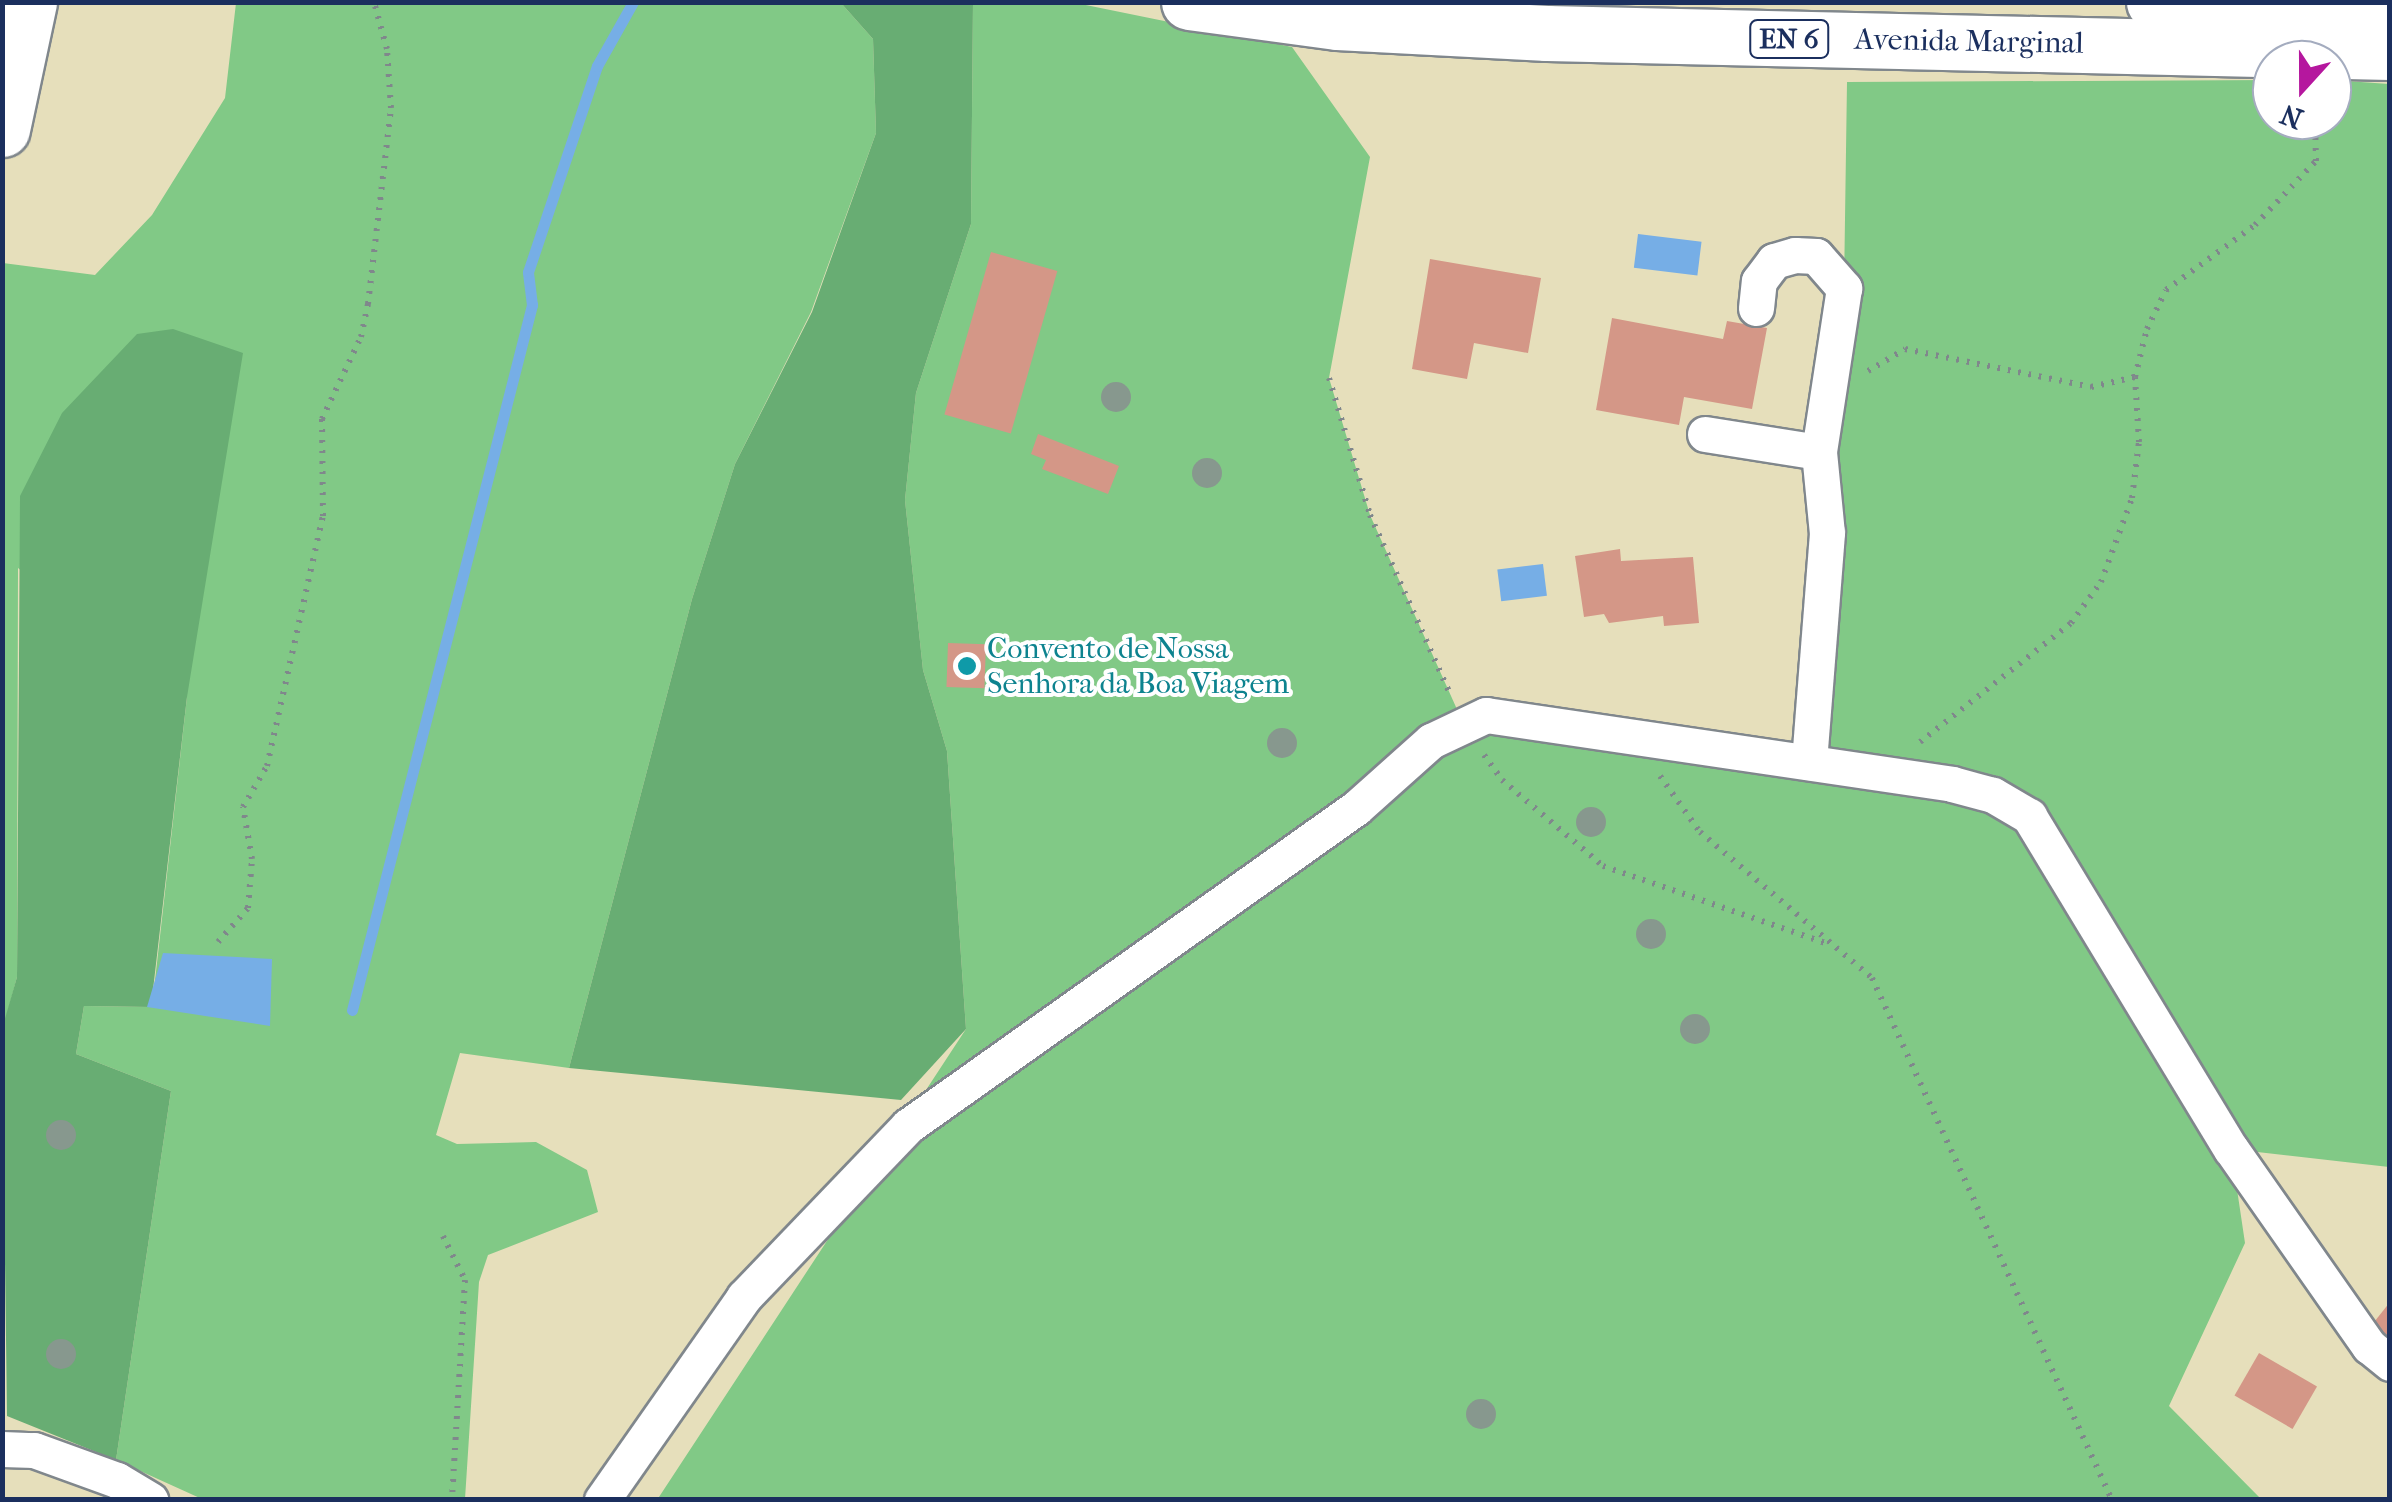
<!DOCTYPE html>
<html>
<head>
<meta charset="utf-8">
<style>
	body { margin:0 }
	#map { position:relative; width:2392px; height:1502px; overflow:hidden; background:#e6dfbb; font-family:"IM FELL French Canon",serif }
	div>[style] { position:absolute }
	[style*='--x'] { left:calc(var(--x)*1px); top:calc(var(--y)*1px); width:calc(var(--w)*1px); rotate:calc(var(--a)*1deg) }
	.green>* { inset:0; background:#81c986 }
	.forest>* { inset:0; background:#68ad73 }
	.water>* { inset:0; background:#76aee6; transform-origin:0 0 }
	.stream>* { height:11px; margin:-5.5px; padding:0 5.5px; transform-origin:5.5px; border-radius:5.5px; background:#76aee6 }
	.building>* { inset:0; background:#d49787; transform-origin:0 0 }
	.path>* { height:6px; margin-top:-3px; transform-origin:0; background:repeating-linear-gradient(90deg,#80878c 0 2.5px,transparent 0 10.5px) }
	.roads { filter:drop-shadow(2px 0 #80878c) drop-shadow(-2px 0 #80878c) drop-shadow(0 2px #80878c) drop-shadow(0 -2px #80878c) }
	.minor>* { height:35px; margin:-17.5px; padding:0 17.5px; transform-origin:17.5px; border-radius:17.5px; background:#fff }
	.primary>* { height:55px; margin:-27.5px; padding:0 27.5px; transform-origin:27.5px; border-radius:27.5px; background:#fff }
	.trees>* { width:30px; height:30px; margin:-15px; border-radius:50%; background:#87988e }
	.dots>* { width:28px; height:28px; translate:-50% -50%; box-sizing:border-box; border:5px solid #fff; border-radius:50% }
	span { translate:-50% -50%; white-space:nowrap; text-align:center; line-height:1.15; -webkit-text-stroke:8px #fff; paint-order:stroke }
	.shield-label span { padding:2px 8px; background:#fff; border:2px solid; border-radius:8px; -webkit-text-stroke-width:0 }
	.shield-label { font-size:28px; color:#1b2f5e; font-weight:700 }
	.street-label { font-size:30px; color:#1b2f5e }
	.culture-label { font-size:30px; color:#0d838f }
	.left { translate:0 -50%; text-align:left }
	.frame { position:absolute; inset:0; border:5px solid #1b2f5e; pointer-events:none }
	.north { position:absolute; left:2252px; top:40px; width:100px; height:100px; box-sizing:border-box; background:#fff; border:2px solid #a4acbf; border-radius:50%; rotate:201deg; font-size:28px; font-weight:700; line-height:40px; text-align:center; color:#1b2f5e }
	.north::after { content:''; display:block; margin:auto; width:35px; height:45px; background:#b5179e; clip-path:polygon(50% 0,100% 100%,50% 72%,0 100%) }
</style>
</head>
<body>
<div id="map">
	<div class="green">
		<i style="clip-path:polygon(236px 3px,841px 3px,873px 39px,876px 133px,811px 312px,735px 464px,692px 599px,569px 1068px,460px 1053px,436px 1135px,457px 1144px,536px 1142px,587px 1170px,598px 1212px,488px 1255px,479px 1282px,465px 1499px,202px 1499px,116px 1460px,171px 1091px,76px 1054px,84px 1006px,152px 1007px,187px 697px,18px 568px,17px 977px,3px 1029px,3px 263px,95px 275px,152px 215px,225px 98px)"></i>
		<i style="clip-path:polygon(973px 3px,1076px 3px,1292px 47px,1370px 157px,1329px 378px,1370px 515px,1464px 725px,1808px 762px,1844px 288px,1847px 82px,2272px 80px,2272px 120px,2332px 120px,2332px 80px,2389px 84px,2389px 1167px,2231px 1149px,2245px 1243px,2169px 1406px,2261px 1499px,657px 1500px,966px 1029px,947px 751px,923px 670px,905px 500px,916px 393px,971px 224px)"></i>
	</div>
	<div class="forest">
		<i style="clip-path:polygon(841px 3px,973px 3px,971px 224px,916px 393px,905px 500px,923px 670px,947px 751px,966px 1029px,901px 1100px,569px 1068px,692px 599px,735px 464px,812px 312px,876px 133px,873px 39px)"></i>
		<i style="clip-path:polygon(173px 329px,243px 353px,187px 697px,151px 1007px,84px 1006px,76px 1054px,171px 1091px,116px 1460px,7px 1416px,2px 1029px,17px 977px,20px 496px,62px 413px,137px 334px)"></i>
	</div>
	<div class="water">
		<i style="left:1638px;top:234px;width:64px;height:34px;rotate:7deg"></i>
		<i style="left:1543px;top:564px;width:32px;height:46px;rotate:83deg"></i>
		<i style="clip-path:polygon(163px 953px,272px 959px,270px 1026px,147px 1007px)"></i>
	</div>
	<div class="stream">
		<i style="--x:352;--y:1010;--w:728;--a:-75.68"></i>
		<i style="--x:532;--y:305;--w:33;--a:-97"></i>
		<i style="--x:528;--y:272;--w:217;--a:-71.5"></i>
		<i style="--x:597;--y:66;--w:73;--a:-60.6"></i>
	</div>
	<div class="building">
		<i style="left:991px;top:252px;width:69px;height:169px;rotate:16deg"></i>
		<i style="clip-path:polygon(1430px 259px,1541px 278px,1528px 353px,1474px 343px,1467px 379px,1412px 369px)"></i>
		<i style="clip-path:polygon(1612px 318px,1723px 339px,1727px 321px,1767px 328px,1752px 409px,1684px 397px,1679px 425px,1596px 410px)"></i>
		<i style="clip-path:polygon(1038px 434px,1119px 466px,1108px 494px,1042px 469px,1046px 460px,1031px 454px)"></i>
		<i style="clip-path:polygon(1620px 549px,1621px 561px,1693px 557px,1699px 623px,1664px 626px,1663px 616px,1609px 623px,1604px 614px,1584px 617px,1575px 556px)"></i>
		<i style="left:948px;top:643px;width:38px;height:44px;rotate:2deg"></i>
		<i style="clip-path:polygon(2390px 1302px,2390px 1340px,2371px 1326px)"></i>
		<i style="left:2259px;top:1353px;width:67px;height:49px;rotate:30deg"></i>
	</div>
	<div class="path">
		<i style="--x:1868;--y:371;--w:43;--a:-30.7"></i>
		<i style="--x:1905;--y:349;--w:190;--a:11.5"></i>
		<i style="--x:2091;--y:387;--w:45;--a:-12.8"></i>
		<i style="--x:1329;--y:378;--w:143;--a:73.3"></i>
		<i style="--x:1370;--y:515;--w:198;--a:65.9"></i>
		<i style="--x:1920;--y:742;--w:192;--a:-38.2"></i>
		<i style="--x:2071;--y:623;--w:51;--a:-53.8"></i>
		<i style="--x:2101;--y:582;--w:90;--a:-69.7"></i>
		<i style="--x:2132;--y:498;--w:56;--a:-82.9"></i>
		<i style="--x:2139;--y:442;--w:65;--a:-93.5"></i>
		<i style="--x:2135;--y:377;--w:49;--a:-76"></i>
		<i style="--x:2147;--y:329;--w:43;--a:-64"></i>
		<i style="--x:2166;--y:290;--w:110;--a:-36.1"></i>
		<i style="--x:2255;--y:225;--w:88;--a:-46.4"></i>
		<i style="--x:2316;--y:161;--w:41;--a:-91.4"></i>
		<i style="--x:1484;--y:755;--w:31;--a:54"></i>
		<i style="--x:1502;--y:780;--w:133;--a:40.4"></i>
		<i style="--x:1603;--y:866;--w:238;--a:19.1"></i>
		<i style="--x:1660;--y:776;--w:69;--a:54.5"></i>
		<i style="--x:1700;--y:832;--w:226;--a:40.3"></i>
		<i style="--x:1872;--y:978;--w:575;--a:65.31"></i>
		<i style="--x:218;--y:942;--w:45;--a:-48.6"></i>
		<i style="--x:248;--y:908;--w:49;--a:-85.3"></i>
		<i style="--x:252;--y:859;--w:53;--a:-99.8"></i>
		<i style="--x:243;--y:807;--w:48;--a:-59.7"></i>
		<i style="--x:267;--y:766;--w:256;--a:-77.4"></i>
		<i style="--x:323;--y:516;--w:97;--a:-90.6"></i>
		<i style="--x:322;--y:419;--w:91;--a:-64.6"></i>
		<i style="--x:361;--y:337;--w:34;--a:-78"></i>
		<i style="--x:368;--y:304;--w:197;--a:-83.3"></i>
		<i style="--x:391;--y:108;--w:59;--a:-93.9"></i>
		<i style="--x:387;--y:49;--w:49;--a:-105.5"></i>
		<i style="--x:443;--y:1236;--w:49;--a:63.4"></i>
		<i style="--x:465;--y:1280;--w:220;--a:93.4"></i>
	</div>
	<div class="roads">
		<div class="minor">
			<i style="--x:1756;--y:308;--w:27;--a:-84"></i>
			<i style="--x:1759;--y:281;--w:25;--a:-53"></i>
			<i style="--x:1774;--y:261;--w:22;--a:-16"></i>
			<i style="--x:1795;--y:255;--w:21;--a:3"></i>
			<i style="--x:1816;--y:256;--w:43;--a:48.8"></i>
			<i style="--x:1844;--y:288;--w:166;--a:98.7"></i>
			<i style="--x:1819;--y:452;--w:81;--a:84.4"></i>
			<i style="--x:1827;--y:533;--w:230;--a:94.5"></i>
			<i style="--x:1705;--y:434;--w:115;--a:9"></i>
			<i style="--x:2;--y:1449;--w:32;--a:2"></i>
			<i style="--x:34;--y:1450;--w:88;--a:19.9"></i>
			<i style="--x:117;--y:1480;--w:39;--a:31"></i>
			<i style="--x:602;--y:1500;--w:248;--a:-55"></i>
			<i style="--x:744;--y:1297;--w:237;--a:-46.2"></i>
			<i style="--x:908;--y:1126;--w:549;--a:-35.37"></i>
			<i style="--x:1356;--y:808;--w:101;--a:-41.8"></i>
			<i style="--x:1431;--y:741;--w:61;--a:-25.3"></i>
			<i style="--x:1486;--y:715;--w:471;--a:8.4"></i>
			<i style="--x:1952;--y:784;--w:42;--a:15"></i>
			<i style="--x:1993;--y:795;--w:42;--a:30.3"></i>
			<i style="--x:2029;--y:816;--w:389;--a:58.8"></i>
			<i style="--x:2231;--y:1149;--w:241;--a:55"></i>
			<i style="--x:2369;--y:1346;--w:27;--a:39"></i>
		</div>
		<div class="primary">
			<i style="--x:1189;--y:2;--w:149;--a:7.7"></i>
			<i style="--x:1337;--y:22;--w:210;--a:3"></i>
			<i style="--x:1547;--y:33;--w:843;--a:1.29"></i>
			<i style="--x:2154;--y:2;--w:236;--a:1.9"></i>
			<i style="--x:2;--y:129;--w:130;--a:-78"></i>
		</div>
	</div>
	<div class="trees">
		<i style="left:1116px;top:397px"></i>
		<i style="left:1207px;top:473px"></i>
		<i style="left:1282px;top:743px"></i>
		<i style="left:1591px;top:822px"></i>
		<i style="left:1651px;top:934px"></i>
		<i style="left:1695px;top:1029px"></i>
		<i style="left:61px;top:1135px"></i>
		<i style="left:61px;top:1354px"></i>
		<i style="left:1481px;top:1414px"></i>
	</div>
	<div class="dots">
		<i style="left:967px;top:666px;background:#0f9aa8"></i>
	</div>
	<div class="shield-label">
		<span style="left:1789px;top:39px">EN 6</span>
	</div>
	<div class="street-label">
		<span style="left:1969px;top:42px;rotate:1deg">Avenida Marginal</span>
	</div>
	<div class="culture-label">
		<span class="left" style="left:987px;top:666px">Convento de Nossa<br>Senhora da Boa Viagem</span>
	</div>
	<div class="frame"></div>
	<div class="north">N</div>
</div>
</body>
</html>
